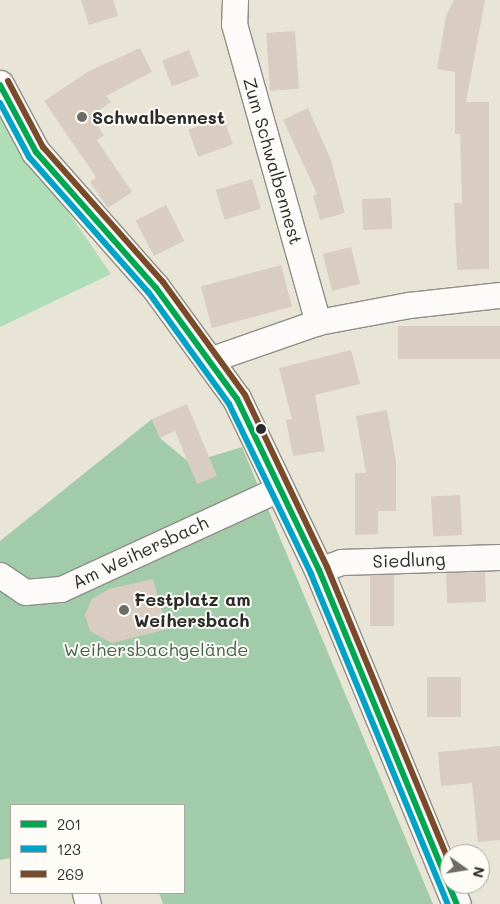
<!DOCTYPE html>
<html>
<head>
<meta charset="utf-8">
<style>
	body { margin:0 }
	#map { position:relative; width:500px; height:904px; overflow:hidden; background:#e8e5d7; font-family:Mali,sans-serif }
	div>[style] { position:absolute }
	[style*='--x'] { left:calc(var(--x)*1px); top:calc(var(--y)*1px); width:calc(var(--w)*1px); rotate:calc(var(--a)*1deg) }
	.green>* { inset:0; background:#afddb6 }
	.forest>* { inset:0; background:#a2cca9 }
	.building>* { inset:0; background:#d9cdc2; transform-origin:0 0 }
	.roads { filter:drop-shadow(1px 0 #8f8e87) drop-shadow(-1px 0 #8f8e87) drop-shadow(0 1px #8f8e87) drop-shadow(0 -1px #8f8e87) }
	.minor>* { height:25px; margin:-12.5px; padding:0 12.5px; transform-origin:12.5px; border-radius:12.5px; background:#fcfbf9 }
	.tertiary>* { height:28px; margin:-14px; padding:0 14px; transform-origin:14px; border-radius:14px; background:#fcfbf9 }
	.bus-1>* { height:6px; margin:-3px; padding:0 3px; transform-origin:3px; border-radius:3px; background:#00a651 }
	.bus-2>* { height:6px; margin:-3px; padding:0 3px; transform-origin:3px; border-radius:3px; background:#02a3c6 }
	.bus-3>* { height:6px; margin:-3px; padding:0 3px; transform-origin:3px; border-radius:3px; background:#7a4b2a }
	.dots>* { width:14px; height:14px; translate:-50% -50%; box-sizing:border-box; border:2px solid #fdfcf7; border-radius:50% }
	span { translate:-50% -50%; white-space:nowrap; text-align:center; line-height:1.15; -webkit-text-stroke:4px #fdfcf7; paint-order:stroke }
	.poi-label { font-size:18px; color:#2b2b2b; font-weight:700 }
	.left { translate:0 -50%; text-align:left }
	.street-label { font-size:18px; color:#2b2b2b }
	.park-label { font-size:18px; color:#455f4d }
	.legend { position:absolute; left:10px; top:804px; width:175px; height:90px; box-sizing:border-box; background:#fdfcf7; border:1px solid #a9a8a5; margin:0; padding:6px 9px; list-style:none; font-size:15px; color:#2b2b2b }
	.legend li { display:flex; align-items:center; gap:10px; height:25px }
	.legend b { width:25px; border:1px solid #a9a8a5 }
	.north { position:absolute; left:440px; top:844px; width:50px; height:50px; box-sizing:border-box; background:#fdfcf7; border:1px solid #a9a8a5; border-radius:50%; rotate:103deg; font-size:14px; font-weight:700; line-height:20px; text-align:center; color:#2b2b2b }
	.north::after { content:''; display:block; margin:auto; width:18px; height:22px; background:#6d6c67; clip-path:polygon(50% 0,100% 100%,50% 72%,0 100%) }
</style>
</head>
<body>
<div id="map">
	<div class="green">
		<i style="clip-path:polygon(0 100px,29px 155px,111px 274px,0 327px)"></i>
	</div>
	<div class="forest">
		<i style="clip-path:polygon(152px 419px,160px 438px,190px 463px,242px 447px,433px 904px,163px 904px,159px 893px,184px 893px,184px 805px,11px 805px,11px 858px,0 860px,0 541px)"></i>
	</div>
	<div class="building">
		<i style="clip-path:polygon(81px 0,113px 0,118px 16px,89px 25px)"></i>
		<i style="clip-path:polygon(454px 0,485px 0,466px 102px,489px 102px,489px 269px,457px 270px,454px 203px,462px 203px,460px 134px,455px 134px,455px 72px,437px 69px,446px 16px)"></i>
		<i style="left:295px;top:31px;width:58px;height:29px;rotate:86deg"></i>
		<i style="clip-path:polygon(140px 48px,152px 72px,106px 96px,111px 102px,91px 116px,104px 135px,97px 140px,132px 192px,108px 208px,90px 182px,96px 177px,44px 101px,89px 71px)"></i>
		<i style="left:189px;top:50px;width:28px;height:29px;rotate:69deg"></i>
		<i style="clip-path:polygon(308px 108px,331px 160px,345px 213px,320px 220px,313px 196px,317px 194px,283px 120px)"></i>
		<i style="left:223px;top:117px;width:29px;height:37px;rotate:70deg"></i>
		<i style="left:252px;top:179px;width:31px;height:38px;rotate:73deg"></i>
		<i style="left:391px;top:198px;width:31px;height:29px;rotate:88deg"></i>
		<i style="left:166px;top:205px;width:40px;height:34px;rotate:63deg"></i>
		<i style="left:351px;top:247px;width:38px;height:29px;rotate:76deg"></i>
		<i style="left:281px;top:265px;width:43px;height:83px;rotate:75deg"></i>
		<i style="left:500px;top:326px;width:33px;height:102px;rotate:90deg"></i>
		<i style="clip-path:polygon(351px 350px,360px 384px,315px 395px,325px 451px,293px 456px,286px 420px,292px 419px,279px 368px)"></i>
		<i style="clip-path:polygon(187px 404px,217px 476px,197px 484px,175px 431px,160px 438px,152px 419px)"></i>
		<i style="clip-path:polygon(387px 410px,396px 461px,396px 511px,378px 511px,378px 534px,355px 535px,355px 473px,366px 473px,356px 416px)"></i>
		<i style="left:460px;top:495px;width:40px;height:29px;rotate:87deg"></i>
		<i style="left:485px;top:572px;width:30px;height:39px;rotate:88deg"></i>
		<i style="left:370px;top:575px;width:24px;height:51px"></i>
		<i style="clip-path:polygon(153px 579px,167px 629px,112px 643px,90px 631px,85px 615px,92px 599px,109px 589px)"></i>
		<i style="left:427px;top:677px;width:34px;height:40px"></i>
		<i style="clip-path:polygon(500px 746px,500px 840px,478px 842px,472px 783px,441px 786px,438px 752px)"></i>
	</div>
	<div class="roads">
		<div class="minor">
			<i style="--x:235;--y:0;--w:24;--a:92"></i>
			<i style="--x:234;--y:24;--w:310;--a:74.3"></i>
			<i style="--x:212;--y:359;--w:112;--a:-19.2"></i>
			<i style="--x:318;--y:322;--w:93;--a:-10.6"></i>
			<i style="--x:409;--y:305;--w:92;--a:-6.3"></i>
			<i style="--x:319;--y:570;--w:23;--a:-20"></i>
			<i style="--x:341;--y:562;--w:159;--a:-1.8"></i>
			<i style="--x:0;--y:575;--w:30;--a:34"></i>
			<i style="--x:25;--y:592;--w:36;--a:-5"></i>
			<i style="--x:61;--y:589;--w:242;--a:-24.7"></i>
			<i style="--x:85;--y:893;--w:11;--a:75"></i>
		</div>
		<div class="tertiary">
			<i style="--x:0;--y:85;--w:76;--a:61.8"></i>
			<i style="--x:36;--y:152;--w:181;--a:48.6"></i>
			<i style="--x:156;--y:288;--w:137;--a:53.9"></i>
			<i style="--x:237;--y:399;--w:190;--a:64.4"></i>
			<i style="--x:319;--y:570;--w:361;--a:67.6"></i>
		</div>
	</div>
	<div class="bus-1">
		<i style="--x:0;--y:85;--w:76;--a:61.8"></i>
		<i style="--x:36;--y:152;--w:181;--a:48.6"></i>
		<i style="--x:156;--y:288;--w:137;--a:53.9"></i>
		<i style="--x:237;--y:399;--w:190;--a:64.4"></i>
		<i style="--x:319;--y:570;--w:361;--a:67.6"></i>
	</div>
	<div class="bus-2">
		<i style="--x:0;--y:103;--w:61;--a:61.8"></i>
		<i style="--x:29;--y:157;--w:181;--a:48.6"></i>
		<i style="--x:149;--y:293;--w:137;--a:54.2"></i>
		<i style="--x:229;--y:404;--w:189;--a:64.2"></i>
		<i style="--x:311;--y:574;--w:357;--a:67.5"></i>
	</div>
	<div class="bus-3">
		<i style="--x:8;--y:81;--w:75;--a:62.1"></i>
		<i style="--x:43;--y:147;--w:181;--a:48.4"></i>
		<i style="--x:163;--y:282;--w:140;--a:54"></i>
		<i style="--x:245;--y:395;--w:191;--a:64.5"></i>
		<i style="--x:327;--y:567;--w:321;--a:67.5"></i>
	</div>
	<div class="dots">
		<i style="left:82px;top:117px;background:#6d6c67"></i>
		<i style="left:261px;top:429px;background:#2b2b2b"></i>
		<i style="left:124px;top:610px;background:#6d6c67"></i>
	</div>
	<div class="poi-label">
		<span class="left" style="left:92px;top:117px">Schwalbennest</span>
		<span class="left" style="left:134px;top:610px">Festplatz am<br>Weihersbach</span>
	</div>
	<div class="street-label">
		<span style="left:273px;top:161px;rotate:74deg">Zum Schwalbennest</span>
		<span style="left:140px;top:552px;rotate:-25deg">Am Weihersbach</span>
		<span style="left:409px;top:560px;rotate:-2deg">Siedlung</span>
	</div>
	<div class="park-label">
		<span style="left:156px;top:649px">Weihersbachgelände</span>
	</div>
	<ul class="legend">
	<li><b style="height:6px;background:#00a651"></b>201</li>
	<li><b style="height:6px;background:#02a3c6"></b>123</li>
	<li><b style="height:6px;background:#7a4b2a"></b>269</li>
	</ul>
	<div class="north">N</div>
</div>
</body>
</html>
